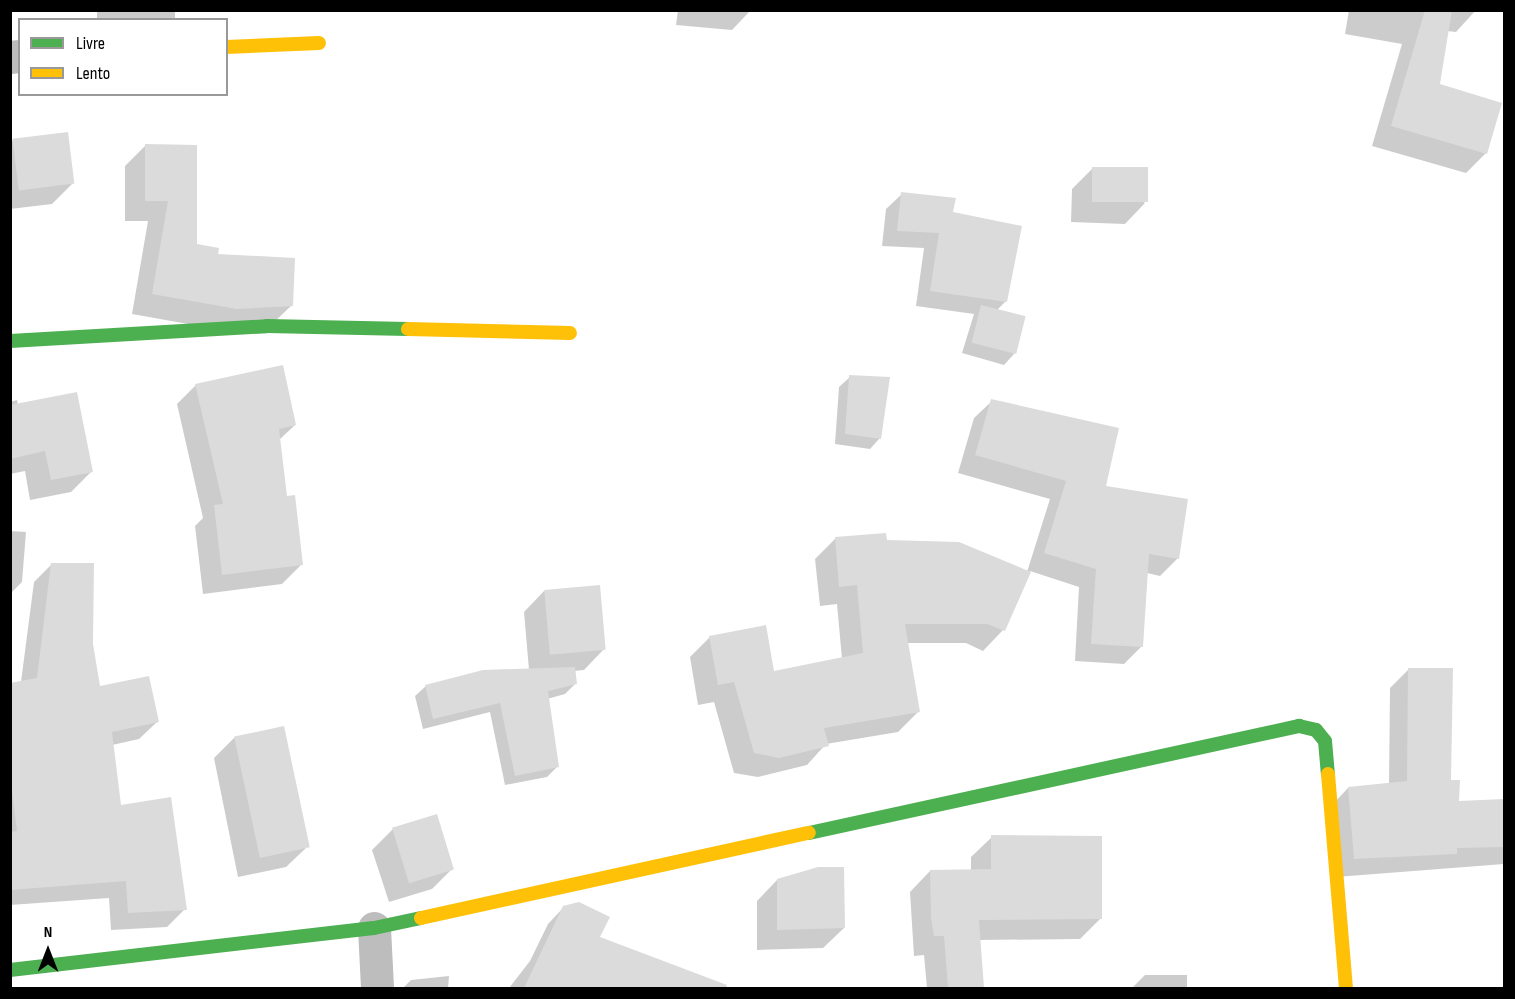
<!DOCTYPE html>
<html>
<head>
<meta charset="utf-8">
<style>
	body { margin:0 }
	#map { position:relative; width:1515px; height:999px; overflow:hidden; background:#fff; font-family:"Sofia Sans Condensed",sans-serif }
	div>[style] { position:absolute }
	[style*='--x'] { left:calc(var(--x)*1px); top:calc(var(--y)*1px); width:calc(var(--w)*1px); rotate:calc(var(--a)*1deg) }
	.shadow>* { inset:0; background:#0003; transform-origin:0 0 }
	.building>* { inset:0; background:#dbdbdb; transform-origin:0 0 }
	.street>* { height:33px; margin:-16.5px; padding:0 16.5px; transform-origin:16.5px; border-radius:16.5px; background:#bdbdbd }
	.fast>* { height:14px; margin:-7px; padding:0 7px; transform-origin:7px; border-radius:7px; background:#4caf50 }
	.slow>* { height:14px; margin:-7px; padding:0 7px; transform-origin:7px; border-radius:7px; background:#ffc107 }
	span { translate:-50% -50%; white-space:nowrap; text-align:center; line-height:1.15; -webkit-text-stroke:6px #fff; paint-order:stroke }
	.frame { position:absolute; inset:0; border:12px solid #000; pointer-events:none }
	.legend { position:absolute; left:18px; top:18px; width:210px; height:78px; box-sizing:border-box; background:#fff; border:2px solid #999; margin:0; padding:8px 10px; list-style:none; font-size:18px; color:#000 }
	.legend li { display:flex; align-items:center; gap:12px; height:30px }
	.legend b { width:30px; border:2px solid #999 }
	.north { position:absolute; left:18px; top:921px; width:60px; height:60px; -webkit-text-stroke:4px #fff; paint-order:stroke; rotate:0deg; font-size:16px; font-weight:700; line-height:24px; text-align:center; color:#000 }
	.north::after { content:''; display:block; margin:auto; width:21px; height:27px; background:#000; clip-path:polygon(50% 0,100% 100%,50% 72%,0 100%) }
</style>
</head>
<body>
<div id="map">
	<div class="shadow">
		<i style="left:97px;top:10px;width:78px;height:10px"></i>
		<i style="clip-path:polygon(678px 10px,751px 10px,732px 30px,676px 25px)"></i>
		<i style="clip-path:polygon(1349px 10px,1476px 10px,1456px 32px,1447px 31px,1438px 85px,1486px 153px,1466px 173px,1372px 146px,1402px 44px,1345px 34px)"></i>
		<i style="clip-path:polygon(67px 134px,73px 183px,52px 204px,10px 209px,10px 141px)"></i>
		<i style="clip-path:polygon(145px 146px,195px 245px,291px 306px,270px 326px,216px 329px,132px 314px,148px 221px,125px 221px,125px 166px)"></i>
		<i style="clip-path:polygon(1093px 168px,1145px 203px,1125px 224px,1071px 222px,1072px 189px)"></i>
		<i style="clip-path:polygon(902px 194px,952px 213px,1006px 301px,997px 310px,1014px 354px,1004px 365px,962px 353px,974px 314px,916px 306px,924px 248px,882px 246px,886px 209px)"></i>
		<i style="clip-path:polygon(850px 377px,880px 438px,870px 449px,835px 444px,839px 387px)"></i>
		<i style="clip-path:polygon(196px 385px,295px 425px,279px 440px,286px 497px,302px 564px,282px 584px,203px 594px,195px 526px,203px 518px,177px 404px)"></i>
		<i style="clip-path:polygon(17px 400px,18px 405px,92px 471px,71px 492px,30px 500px,25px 471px,10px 474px,10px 402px)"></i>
		<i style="clip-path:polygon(992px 401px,1104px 488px,1178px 558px,1160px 576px,1147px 573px,1142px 646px,1124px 664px,1075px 661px,1079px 587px,1030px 571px,1003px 630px,983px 651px,966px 643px,907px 643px,918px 712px,898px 732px,826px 744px,807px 765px,758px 777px,734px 773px,714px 702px,698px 705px,690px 657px,710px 637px,773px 673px,842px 659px,837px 604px,820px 606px,815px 559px,835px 539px,885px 542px,1027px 572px,1050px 499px,958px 473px,974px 418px)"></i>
		<i style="clip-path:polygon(10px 531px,26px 532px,22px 582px,10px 594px)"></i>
		<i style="clip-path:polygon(52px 564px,91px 644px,99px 688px,157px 722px,139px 739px,112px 745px,120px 806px,185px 909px,167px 927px,111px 930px,109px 898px,10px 905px,10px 685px,21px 682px,34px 582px)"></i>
		<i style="clip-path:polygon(544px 591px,604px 649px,584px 670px,574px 671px,575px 684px,565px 694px,547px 699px,557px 767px,547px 777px,505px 785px,490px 712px,423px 729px,415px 696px,426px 686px,529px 670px,524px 612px)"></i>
		<i style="clip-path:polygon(1409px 669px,1457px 803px,1504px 801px,1504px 864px,1336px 877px,1330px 807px,1348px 788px,1389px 784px,1390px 688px)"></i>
		<i style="clip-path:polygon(283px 728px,307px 847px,286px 867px,238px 877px,214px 758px,234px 738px)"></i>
		<i style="clip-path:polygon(393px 829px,452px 869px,432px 889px,389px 902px,372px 850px)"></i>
		<i style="clip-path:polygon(992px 837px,1100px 919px,1080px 939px,979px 940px,983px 988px,927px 988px,924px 955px,914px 956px,910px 892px,930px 871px,971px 871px,971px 857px)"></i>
		<i style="clip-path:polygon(777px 880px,844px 928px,823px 948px,757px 950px,757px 901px)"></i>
		<i style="clip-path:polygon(564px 907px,598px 938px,680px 969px,672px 988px,509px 988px,530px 961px,548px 924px)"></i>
		<i style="clip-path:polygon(1145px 975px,1187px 975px,1187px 988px,1132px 988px)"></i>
		<i style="clip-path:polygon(449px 976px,448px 988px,403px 988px,411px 980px)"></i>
	</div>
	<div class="building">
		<i style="clip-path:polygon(1425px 10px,1452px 10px,1440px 84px,1502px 103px,1487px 154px,1391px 126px)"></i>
		<i style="left:68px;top:132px;width:52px;height:56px;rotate:83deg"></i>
		<i style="clip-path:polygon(145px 144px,197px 145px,197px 244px,219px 248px,218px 254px,295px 258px,293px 306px,237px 309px,152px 294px,168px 201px,145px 201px)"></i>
		<i style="left:1092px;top:167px;width:56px;height:35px"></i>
		<i style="clip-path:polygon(901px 192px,956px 198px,953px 212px,1022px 226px,1007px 302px,930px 291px,939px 233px,897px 231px)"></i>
		<i style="left:981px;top:305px;width:46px;height:39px;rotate:14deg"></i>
		<i style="clip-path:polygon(283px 365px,296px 425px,279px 429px,287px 496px,295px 495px,303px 565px,222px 575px,214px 505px,223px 504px,195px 384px)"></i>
		<i style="clip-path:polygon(849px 375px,890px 377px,881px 439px,845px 434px)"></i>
		<i style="clip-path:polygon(77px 392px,93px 472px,51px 480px,45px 451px,10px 459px,10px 405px)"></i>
		<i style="clip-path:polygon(991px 399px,1119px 428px,1106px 486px,1188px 499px,1179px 559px,1149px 554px,1143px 647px,1091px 644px,1096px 569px,1044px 553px,1066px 481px,975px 455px)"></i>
		<i style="clip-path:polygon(886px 533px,887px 540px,959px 542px,1031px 572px,1005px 631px,987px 624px,905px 624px,920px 712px,824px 728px,829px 746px,779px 758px,754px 753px,734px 682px,718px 685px,709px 636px,766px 625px,774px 671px,863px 653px,857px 585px,839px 587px,835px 537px)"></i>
		<i style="clip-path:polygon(51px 563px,94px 563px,93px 644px,100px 686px,149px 676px,159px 722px,112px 732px,121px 805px,171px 797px,187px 910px,128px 913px,126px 881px,10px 890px,10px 832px,17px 831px,10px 776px,10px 683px,37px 678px)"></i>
		<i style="left:600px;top:585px;width:65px;height:56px;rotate:85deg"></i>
		<i style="clip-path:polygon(575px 667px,577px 684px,548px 691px,559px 767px,515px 776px,500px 703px,433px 719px,425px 685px,483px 670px)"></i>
		<i style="clip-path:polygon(1408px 668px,1453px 668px,1451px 780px,1460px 780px,1459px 801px,1504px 799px,1504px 847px,1457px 848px,1457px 854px,1354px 859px,1348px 787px,1407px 781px)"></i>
		<i style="left:284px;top:726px;width:124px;height:51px;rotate:78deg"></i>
		<i style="left:437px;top:814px;width:58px;height:47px;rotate:73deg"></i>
		<i style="clip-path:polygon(991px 835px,1102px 836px,1102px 919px,979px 920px,984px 988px,948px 988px,944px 936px,934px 936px,931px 918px,930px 870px,991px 869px)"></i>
		<i style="clip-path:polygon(818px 867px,844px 867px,845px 928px,777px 930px,777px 879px)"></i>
		<i style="clip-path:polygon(579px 902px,610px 917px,600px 937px,727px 985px,726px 988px,524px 988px,563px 906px)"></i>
	</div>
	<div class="street">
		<i style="--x:10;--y:57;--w:10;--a:-6"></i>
		<i style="--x:374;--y:928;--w:60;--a:87.1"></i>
	</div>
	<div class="fast">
		<i style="--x:10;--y:341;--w:257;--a:-3.3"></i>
		<i style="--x:267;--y:326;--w:141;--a:1.2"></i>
		<i style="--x:809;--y:833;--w:502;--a:-12.32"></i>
		<i style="--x:1299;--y:726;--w:17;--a:13"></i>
		<i style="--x:1316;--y:730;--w:14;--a:51"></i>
		<i style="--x:1325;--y:741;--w:33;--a:85"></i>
		<i style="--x:10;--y:970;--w:366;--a:-6.6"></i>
		<i style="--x:374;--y:928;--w:48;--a:-12"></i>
	</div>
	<div class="slow">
		<i style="--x:226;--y:47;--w:93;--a:-2.5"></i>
		<i style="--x:408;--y:329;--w:162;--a:1.4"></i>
		<i style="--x:1328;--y:774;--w:215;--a:85.2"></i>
		<i style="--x:421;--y:918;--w:397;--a:-12.4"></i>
	</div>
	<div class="frame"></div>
	<ul class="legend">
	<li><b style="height:8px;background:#4caf50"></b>Livre</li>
	<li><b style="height:8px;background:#ffc107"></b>Lento</li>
	</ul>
	<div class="north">N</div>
</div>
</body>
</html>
